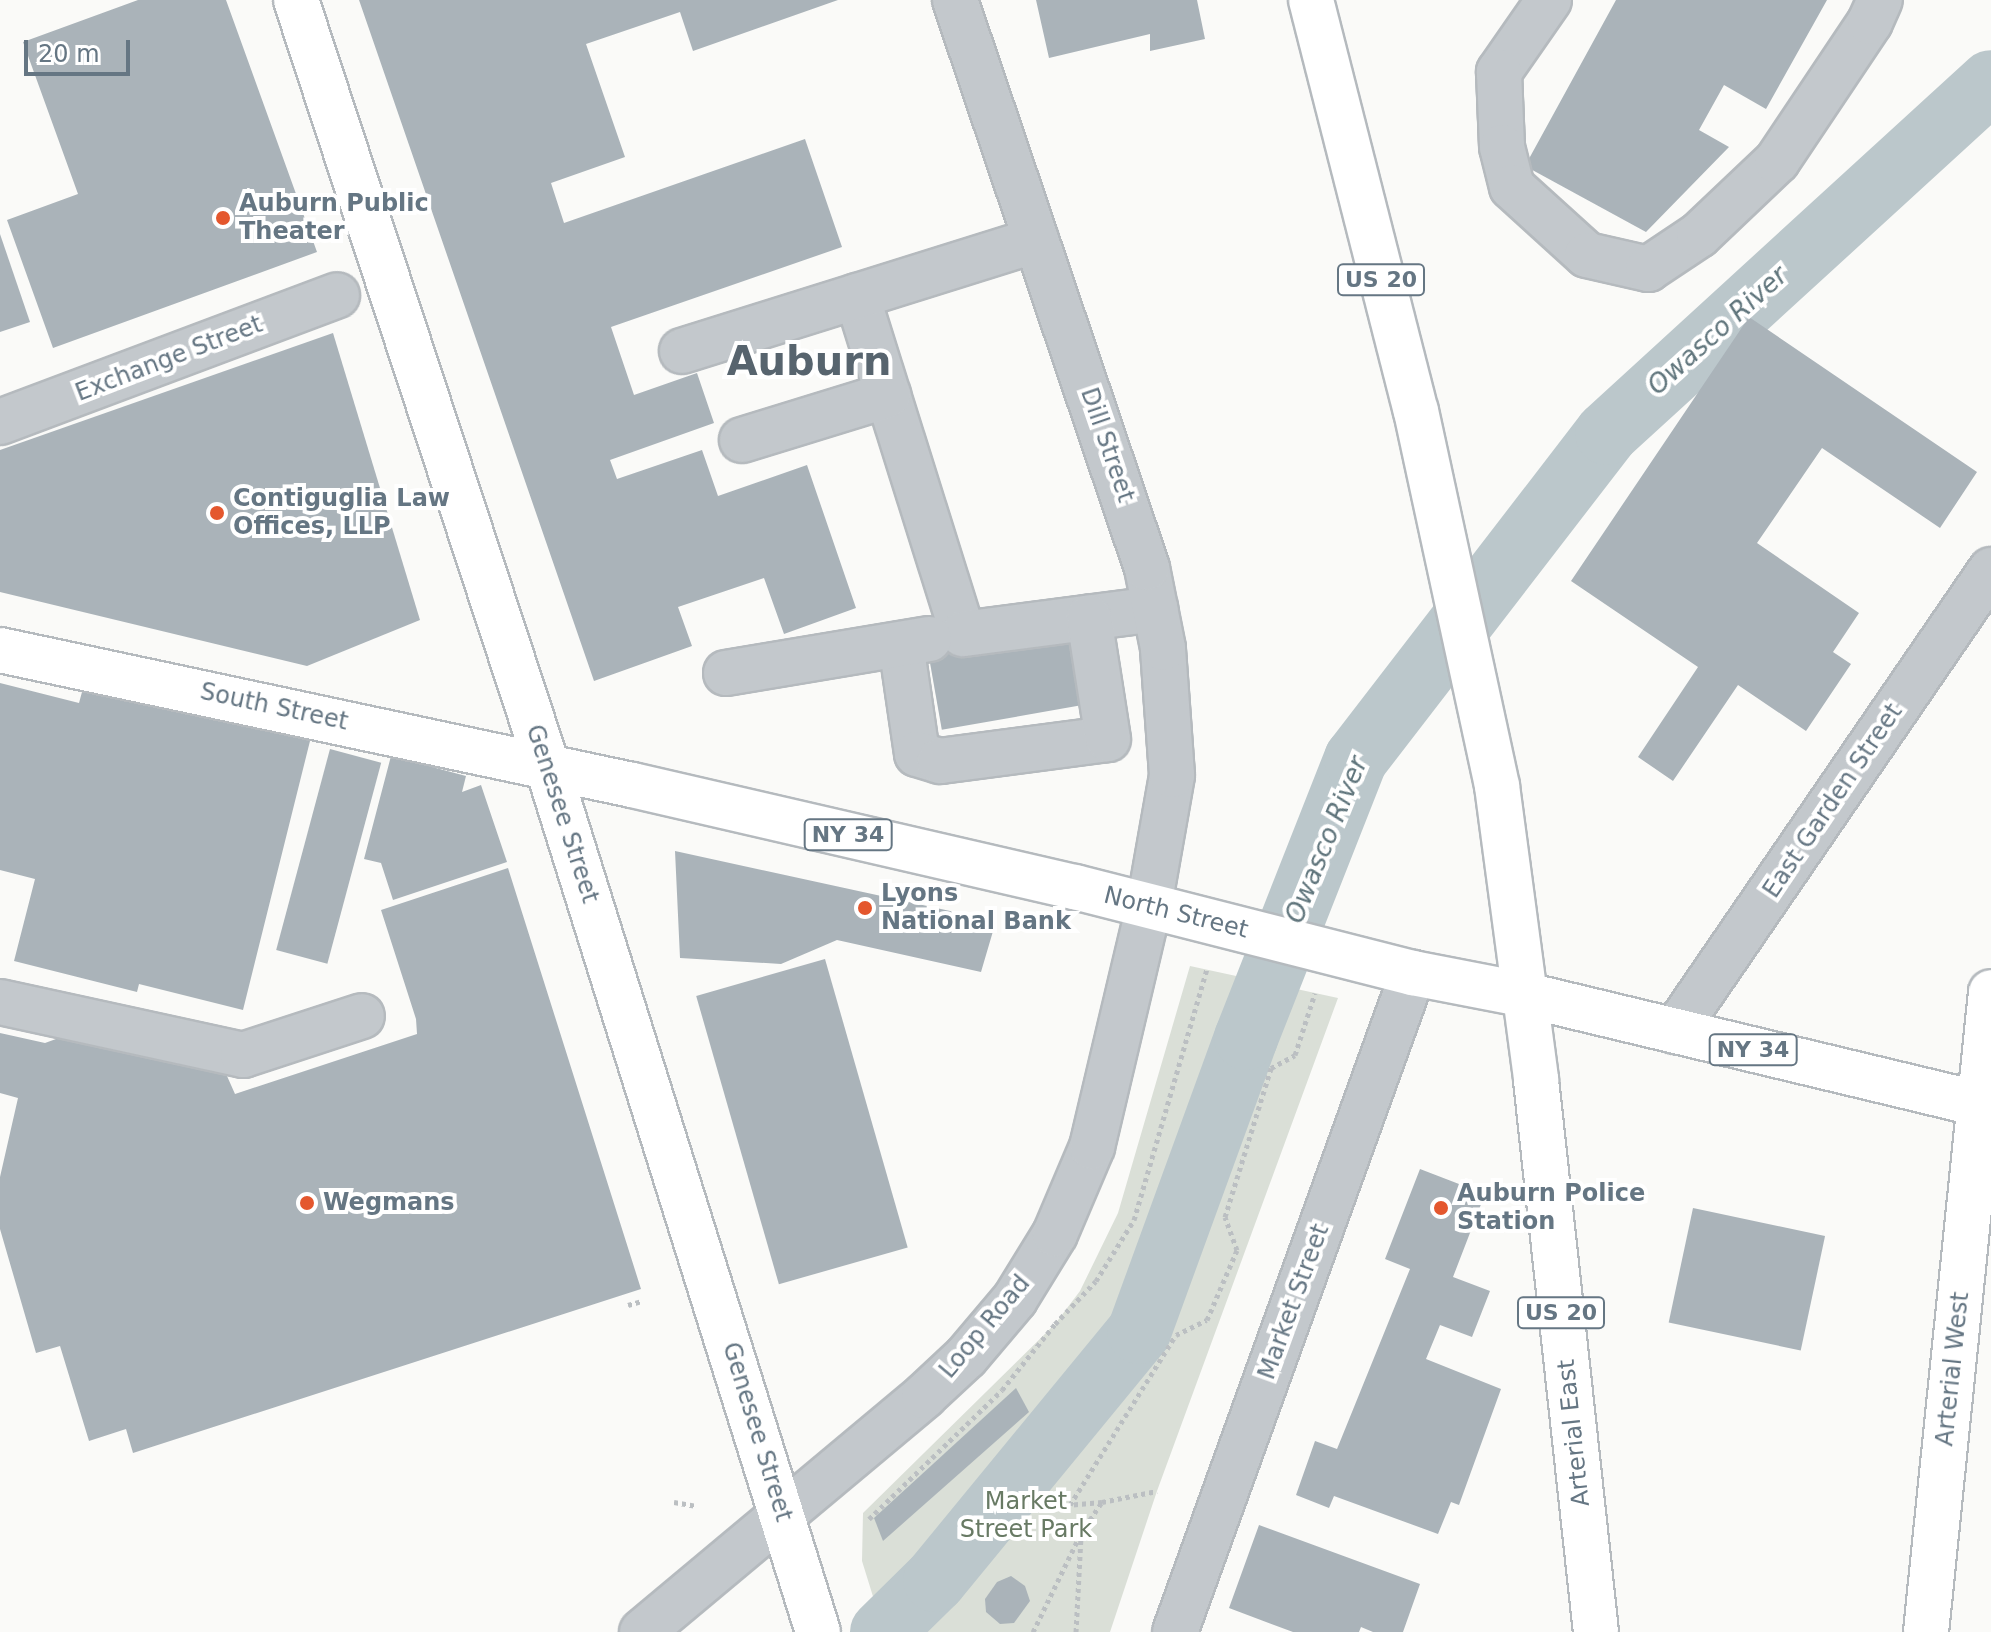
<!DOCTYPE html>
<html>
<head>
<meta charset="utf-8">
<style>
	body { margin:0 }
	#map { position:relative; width:1991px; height:1632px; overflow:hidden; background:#fafaf8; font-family:"DejaVu Sans",sans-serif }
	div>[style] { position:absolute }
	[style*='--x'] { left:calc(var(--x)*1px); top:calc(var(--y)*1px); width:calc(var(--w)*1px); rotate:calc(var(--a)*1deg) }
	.green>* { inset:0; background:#dadfd7 }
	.river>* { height:64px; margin:-32px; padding:0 32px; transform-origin:32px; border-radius:32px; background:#bbc7cb }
	.building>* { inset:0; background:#aab3b9; transform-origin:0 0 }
	.path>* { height:5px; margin-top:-2.5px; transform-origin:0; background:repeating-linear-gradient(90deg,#bbbfc2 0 4px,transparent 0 8px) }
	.roads { filter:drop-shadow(2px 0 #b5babe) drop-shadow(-2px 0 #b5babe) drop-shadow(0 2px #b5babe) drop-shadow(0 -2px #b5babe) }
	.minor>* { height:44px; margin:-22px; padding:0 22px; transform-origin:22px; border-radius:22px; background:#c3c8cc }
	.major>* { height:44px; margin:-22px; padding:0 22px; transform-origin:22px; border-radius:22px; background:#fff }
	.highway>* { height:44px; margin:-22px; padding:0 22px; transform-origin:22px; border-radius:22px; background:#fff }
	.dots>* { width:22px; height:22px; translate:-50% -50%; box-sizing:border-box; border:4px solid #fff; border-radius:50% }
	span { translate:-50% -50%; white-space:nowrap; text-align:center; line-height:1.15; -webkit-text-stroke:8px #fff; paint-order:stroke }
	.shield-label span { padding:2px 6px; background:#fff; border:2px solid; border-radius:6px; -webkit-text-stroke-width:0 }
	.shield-label { font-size:22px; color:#657683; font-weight:700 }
	.poi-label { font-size:24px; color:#657683; font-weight:700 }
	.left { translate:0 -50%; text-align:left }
	.street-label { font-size:24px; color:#657683 }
	.park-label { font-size:24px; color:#687a64 }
	.water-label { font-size:26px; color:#60757c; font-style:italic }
	.town-label { font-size:40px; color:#57646e; font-weight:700 }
	.scale { position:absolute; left:24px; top:40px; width:106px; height:36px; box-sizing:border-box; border:4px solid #657683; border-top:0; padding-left:10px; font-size:24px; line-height:28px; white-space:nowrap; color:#657683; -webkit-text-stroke:6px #fff; paint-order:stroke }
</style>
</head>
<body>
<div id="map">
	<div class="green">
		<i style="clip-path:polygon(1190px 966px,1338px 998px,1157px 1491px,1110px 1632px,884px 1632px,862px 1561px,863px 1513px,1055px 1324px,1080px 1291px,1118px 1213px)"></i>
	</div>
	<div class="river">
		<i style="--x:882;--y:1632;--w:74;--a:-44.5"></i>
		<i style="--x:935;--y:1580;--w:321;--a:-50.6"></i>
		<i style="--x:1139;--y:1332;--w:313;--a:-70"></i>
		<i style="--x:1246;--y:1038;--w:300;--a:-68.5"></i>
		<i style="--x:1356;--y:759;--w:411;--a:-52.4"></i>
		<i style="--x:1607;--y:433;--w:520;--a:-42.43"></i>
	</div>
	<div class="building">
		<i style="clip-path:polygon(138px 0,226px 0,317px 252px,53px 348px,7px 220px,78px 194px,23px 42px)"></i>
		<i style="clip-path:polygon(359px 0,838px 0,693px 51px,680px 12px,586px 44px,625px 157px,551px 183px,564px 223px,805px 139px,842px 247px,611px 327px,634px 395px,697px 373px,714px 423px,610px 460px,617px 479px,702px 450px,718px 496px,807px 465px,856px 608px,784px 634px,764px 578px,678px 607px,692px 646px,594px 681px)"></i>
		<i style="clip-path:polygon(1036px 0,1197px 0,1205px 39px,1150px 51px,1150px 34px,1049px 58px)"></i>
		<i style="clip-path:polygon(1616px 0,1827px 0,1766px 109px,1724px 85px,1699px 130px,1729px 147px,1646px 232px,1525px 166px)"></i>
		<i style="clip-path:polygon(0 234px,30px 322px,0 332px)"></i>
		<i style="clip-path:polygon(1749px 317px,1977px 472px,1940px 528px,1822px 448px,1757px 543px,1859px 613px,1833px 652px,1851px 664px,1806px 731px,1738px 685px,1673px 781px,1638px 757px,1698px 667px,1571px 581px)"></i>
		<i style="clip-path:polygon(333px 333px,420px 620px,307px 666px,0 592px,0 450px)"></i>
		<i style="left:1076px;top:627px;width:78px;height:150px;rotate:80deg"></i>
		<i style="clip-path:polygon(85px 681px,310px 741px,243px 1010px,139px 984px,137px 992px,14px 961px,35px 879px,0 870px,0 683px,79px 703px)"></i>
		<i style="left:330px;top:749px;width:53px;height:208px;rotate:15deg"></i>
		<i style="clip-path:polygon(391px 756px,466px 776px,462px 792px,481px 785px,507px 862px,393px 900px,381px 863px,364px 859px)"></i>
		<i style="clip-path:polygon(675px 851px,996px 921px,981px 972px,837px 940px,781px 964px,680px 958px)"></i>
		<i style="clip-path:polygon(508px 868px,641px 1289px,133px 1453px,126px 1429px,89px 1441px,60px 1346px,36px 1353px,0 1229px,0 1177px,18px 1098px,0 1093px,0 1033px,45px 1043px,78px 1031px,223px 1067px,235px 1094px,417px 1034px,416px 1019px,381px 910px)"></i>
		<i style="left:825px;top:959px;width:300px;height:134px;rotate:74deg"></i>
		<i style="clip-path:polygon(1420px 1169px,1485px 1194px,1453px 1277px,1490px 1291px,1472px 1337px,1440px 1325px,1426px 1359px,1501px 1389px,1459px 1505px,1451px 1502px,1438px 1534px,1334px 1496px,1329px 1508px,1296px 1495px,1315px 1441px,1337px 1449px,1410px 1269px,1385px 1259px)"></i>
		<i style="left:1693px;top:1208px;width:135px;height:117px;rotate:12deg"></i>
		<i style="clip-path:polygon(1016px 1388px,1029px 1412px,883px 1541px,874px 1518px)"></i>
		<i style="clip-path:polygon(1259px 1525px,1420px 1584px,1403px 1632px,1373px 1632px,1361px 1627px,1359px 1632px,1293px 1632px,1229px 1608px)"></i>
		<i style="clip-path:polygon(1011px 1576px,1025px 1586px,1030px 1601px,1014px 1623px,1000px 1624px,986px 1612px,985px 1599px,997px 1582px)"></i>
	</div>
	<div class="path">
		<i style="--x:628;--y:1305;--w:15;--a:-16"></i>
		<i style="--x:674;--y:1502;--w:23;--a:10"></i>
		<i style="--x:1102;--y:1502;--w:56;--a:-11.3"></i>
		<i style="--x:869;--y:1519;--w:185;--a:-44.1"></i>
		<i style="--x:1002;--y:1390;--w:85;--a:-51.2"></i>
		<i style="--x:1055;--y:1324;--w:59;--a:-46.4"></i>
		<i style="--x:1096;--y:1281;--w:72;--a:-58.1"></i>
		<i style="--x:1134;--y:1220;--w:261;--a:-73.8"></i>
		<i style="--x:1033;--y:1632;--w:110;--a:-64.1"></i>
		<i style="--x:1081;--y:1533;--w:37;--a:-56"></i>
		<i style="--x:1102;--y:1502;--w:32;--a:175"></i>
		<i style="--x:1070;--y:1505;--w:200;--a:-58.1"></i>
		<i style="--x:1176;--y:1335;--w:34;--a:-26"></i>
		<i style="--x:1207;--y:1320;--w:76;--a:-66.8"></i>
		<i style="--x:1237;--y:1250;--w:35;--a:-110"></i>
		<i style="--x:1225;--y:1217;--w:156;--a:-72.8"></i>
		<i style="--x:1271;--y:1068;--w:27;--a:-28"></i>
		<i style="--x:1295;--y:1055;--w:65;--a:-72.1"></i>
		<i style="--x:1076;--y:1632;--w:95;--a:-87"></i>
	</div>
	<div class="roads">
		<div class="minor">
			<i style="--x:1549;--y:0;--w:88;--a:124.8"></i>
			<i style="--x:1499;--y:72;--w:75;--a:87.7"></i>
			<i style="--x:1502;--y:147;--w:41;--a:76"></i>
			<i style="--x:1512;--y:187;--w:101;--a:42.2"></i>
			<i style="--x:1587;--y:255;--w:63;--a:12.9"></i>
			<i style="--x:1648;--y:269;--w:61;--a:-33.7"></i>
			<i style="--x:1699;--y:235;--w:108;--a:-43.5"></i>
			<i style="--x:1777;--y:161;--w:167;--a:-56.2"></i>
			<i style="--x:1870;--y:22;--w:24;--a:-66"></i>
			<i style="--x:857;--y:296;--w:354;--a:72.6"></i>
			<i style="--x:963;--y:634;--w:194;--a:-7.4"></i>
			<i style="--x:682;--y:351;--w:371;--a:-17.4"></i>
			<i style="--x:0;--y:422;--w:360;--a:-20.6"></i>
			<i style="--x:742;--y:440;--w:153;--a:-17.1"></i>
			<i style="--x:901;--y:644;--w:111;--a:81.7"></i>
			<i style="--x:917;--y:754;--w:24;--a:17"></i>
			<i style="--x:940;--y:761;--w:169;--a:-7.5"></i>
			<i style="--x:1108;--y:739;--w:123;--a:-98.9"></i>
			<i style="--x:726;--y:673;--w:206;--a:-9.5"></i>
			<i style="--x:0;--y:1002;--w:249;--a:12.3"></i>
			<i style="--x:243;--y:1055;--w:125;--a:-18.1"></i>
			<i style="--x:1675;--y:1031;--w:559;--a:-55.57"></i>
			<i style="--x:642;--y:1632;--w:368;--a:-39.9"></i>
			<i style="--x:924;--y:1396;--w:57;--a:-42.9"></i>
			<i style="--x:966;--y:1357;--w:76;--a:-49.8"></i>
			<i style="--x:1015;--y:1299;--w:76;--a:-58.4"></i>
			<i style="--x:1055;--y:1234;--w:95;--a:-67"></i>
			<i style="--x:1092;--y:1147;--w:248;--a:-76.7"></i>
			<i style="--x:1149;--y:906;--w:133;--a:-80"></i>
			<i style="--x:1172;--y:775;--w:127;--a:-94.1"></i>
			<i style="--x:1163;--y:648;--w:82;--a:-101.3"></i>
			<i style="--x:1147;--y:568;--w:600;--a:-108.68"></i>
			<i style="--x:1175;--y:1632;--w:701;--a:-70.14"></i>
		</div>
		<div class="major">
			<i style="--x:296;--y:0;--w:805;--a:71.84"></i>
			<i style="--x:547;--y:765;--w:908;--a:72.64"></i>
			<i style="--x:0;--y:650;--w:646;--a:12.06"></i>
			<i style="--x:632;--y:785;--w:455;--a:13"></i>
			<i style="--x:1075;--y:887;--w:349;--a:14.3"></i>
			<i style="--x:1413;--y:973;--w:115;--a:11"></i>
			<i style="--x:1526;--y:995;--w:478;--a:13.5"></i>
		</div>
		<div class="highway">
			<i style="--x:1311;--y:0;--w:424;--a:75.7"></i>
			<i style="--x:1416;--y:411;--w:384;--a:77.8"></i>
			<i style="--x:1497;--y:786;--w:297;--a:82.4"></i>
			<i style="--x:1536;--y:1080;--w:555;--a:83.8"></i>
			<i style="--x:1926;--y:1632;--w:643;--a:-84.2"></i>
		</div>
	</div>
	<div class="dots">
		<i style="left:223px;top:218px;background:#e4572e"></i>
		<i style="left:217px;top:513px;background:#e4572e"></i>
		<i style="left:865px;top:908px;background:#e4572e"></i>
		<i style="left:307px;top:1203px;background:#e4572e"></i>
		<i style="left:1441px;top:1208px;background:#e4572e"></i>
	</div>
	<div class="shield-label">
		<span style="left:1381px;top:280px">US 20</span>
		<span style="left:848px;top:835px">NY 34</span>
		<span style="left:1753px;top:1050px">NY 34</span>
		<span style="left:1561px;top:1313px">US 20</span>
	</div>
	<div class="poi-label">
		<span class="left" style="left:239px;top:218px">Auburn Public<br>Theater</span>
		<span class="left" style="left:233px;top:513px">Contiguglia Law<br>Offices, LLP</span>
		<span class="left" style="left:881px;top:908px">Lyons<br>National Bank</span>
		<span class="left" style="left:1457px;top:1208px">Auburn Police<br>Station</span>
		<span class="left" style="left:323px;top:1203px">Wegmans</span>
	</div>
	<div class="street-label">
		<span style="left:169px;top:359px;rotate:-21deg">Exchange Street</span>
		<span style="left:1107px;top:445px;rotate:71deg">Dill Street</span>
		<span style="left:274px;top:707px;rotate:12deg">South Street</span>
		<span style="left:1833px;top:801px;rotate:-56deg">East Garden Street</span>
		<span style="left:562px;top:814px;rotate:72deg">Genesee Street</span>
		<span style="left:1176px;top:913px;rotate:14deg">North Street</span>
		<span style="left:1294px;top:1302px;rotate:-70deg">Market Street</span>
		<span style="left:985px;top:1327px;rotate:-50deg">Loop Road</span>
		<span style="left:1953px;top:1369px;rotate:-84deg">Arterial West</span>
		<span style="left:757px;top:1432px;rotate:73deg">Genesee Street</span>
		<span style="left:1574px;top:1433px;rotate:-96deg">Arterial East</span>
	</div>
	<div class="park-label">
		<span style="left:1026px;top:1516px">Market<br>Street Park</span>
	</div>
	<div class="water-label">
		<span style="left:1718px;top:331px;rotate:-42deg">Owasco River</span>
		<span style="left:1327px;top:840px;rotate:-68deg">Owasco River</span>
	</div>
	<div class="town-label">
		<span style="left:809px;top:361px">Auburn</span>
	</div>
	<div class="scale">20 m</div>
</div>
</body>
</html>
